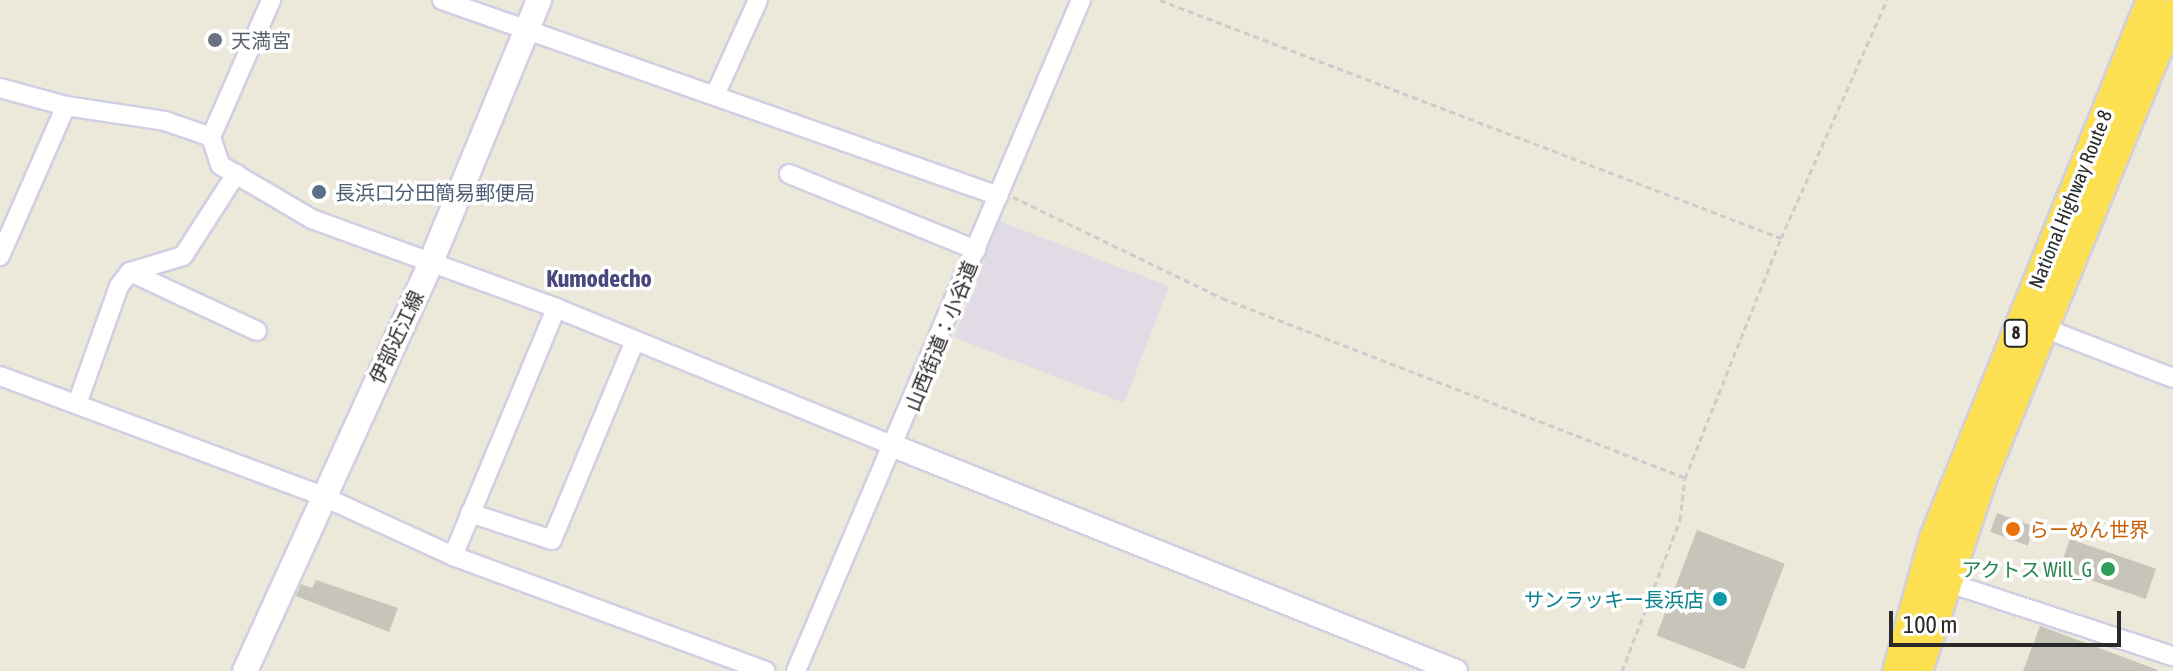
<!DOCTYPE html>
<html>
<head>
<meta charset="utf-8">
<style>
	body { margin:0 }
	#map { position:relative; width:2173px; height:671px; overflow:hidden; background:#ece9da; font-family:"Asap Condensed","Noto Sans JP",sans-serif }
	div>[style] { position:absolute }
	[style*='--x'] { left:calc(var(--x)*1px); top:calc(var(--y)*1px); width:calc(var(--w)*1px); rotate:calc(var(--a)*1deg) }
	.industrial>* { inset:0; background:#e0dbe4; transform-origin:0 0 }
	.building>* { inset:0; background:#c7c5b9; transform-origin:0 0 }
	.path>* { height:3px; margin-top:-1.5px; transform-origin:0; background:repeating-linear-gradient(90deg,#ccc 0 6px,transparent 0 10px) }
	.roads { filter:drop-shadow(2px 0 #d0cfe3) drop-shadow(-2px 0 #d0cfe3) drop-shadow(0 2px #d0cfe3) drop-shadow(0 -2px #d0cfe3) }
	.minor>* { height:18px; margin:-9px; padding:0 9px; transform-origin:9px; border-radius:9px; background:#fff }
	.tertiary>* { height:22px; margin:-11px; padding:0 11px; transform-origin:11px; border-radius:11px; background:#fff }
	.secondary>* { height:24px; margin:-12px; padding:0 12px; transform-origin:12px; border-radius:12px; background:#fff }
	.trunk>* { height:28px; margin:-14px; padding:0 14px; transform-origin:14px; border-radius:14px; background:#fce052 }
	.dots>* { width:22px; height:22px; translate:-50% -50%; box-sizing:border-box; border:4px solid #fff; border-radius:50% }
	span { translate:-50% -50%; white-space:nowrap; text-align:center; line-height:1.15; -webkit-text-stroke:7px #fff; paint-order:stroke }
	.shield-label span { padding:2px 6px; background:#fff; border:2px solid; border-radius:6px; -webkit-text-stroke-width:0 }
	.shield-label { font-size:18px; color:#292929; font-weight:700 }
	.worship-label { font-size:20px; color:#5b616d }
	.left { translate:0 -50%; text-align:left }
	.service-label { font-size:20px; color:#4e5e75 }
	.street-label { font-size:20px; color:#292929 }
	.food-label { font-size:20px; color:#c56008 }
	.leisure-label { font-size:20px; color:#27864d }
	.right { translate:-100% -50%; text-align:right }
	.culture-label { font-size:20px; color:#0d838f }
	.quarter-label { font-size:24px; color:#4a477c; font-weight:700 }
	.scale { position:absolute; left:1889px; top:611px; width:232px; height:36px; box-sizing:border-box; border:4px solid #292929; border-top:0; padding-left:10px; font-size:24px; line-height:28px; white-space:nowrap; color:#292929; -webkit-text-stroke:6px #fff; paint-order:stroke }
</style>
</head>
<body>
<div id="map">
	<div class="industrial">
		<i style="left:999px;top:221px;width:182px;height:125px;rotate:21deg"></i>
	</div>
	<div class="building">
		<i style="left:1997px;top:513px;width:40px;height:20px;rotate:20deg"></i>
		<i style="left:1697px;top:530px;width:94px;height:113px;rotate:21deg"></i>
		<i style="left:2070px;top:539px;width:91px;height:32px;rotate:19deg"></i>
		<i style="clip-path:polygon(316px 580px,398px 608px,389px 632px,296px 596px,301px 584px,312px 588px)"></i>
		<i style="clip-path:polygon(2040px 626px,2158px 670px,2158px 671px,2023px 671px)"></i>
	</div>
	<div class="path">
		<i style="--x:1160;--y:0;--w:665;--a:20.97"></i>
		<i style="--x:1013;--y:197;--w:232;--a:25.8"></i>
		<i style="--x:1222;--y:298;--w:497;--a:21.2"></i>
		<i style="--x:1622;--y:671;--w:162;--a:-69"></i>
		<i style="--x:1680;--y:520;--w:42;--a:-83.2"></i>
		<i style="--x:1685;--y:478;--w:258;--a:-68.2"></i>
		<i style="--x:1781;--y:238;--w:261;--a:-66"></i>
	</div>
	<div class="roads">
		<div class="minor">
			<i style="--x:442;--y:0;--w:590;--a:19.39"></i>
			<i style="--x:0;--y:88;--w:68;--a:15.3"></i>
			<i style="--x:66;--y:106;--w:100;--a:8.6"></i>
			<i style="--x:165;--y:121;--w:49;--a:19.2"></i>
			<i style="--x:211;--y:137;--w:29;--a:72"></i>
			<i style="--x:220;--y:165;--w:107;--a:30.4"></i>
			<i style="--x:312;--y:219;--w:260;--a:20"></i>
			<i style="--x:556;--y:308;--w:367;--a:22.2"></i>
			<i style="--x:715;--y:95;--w:104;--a:-65.6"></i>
			<i style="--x:211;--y:137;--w:150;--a:-66.3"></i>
			<i style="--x:789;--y:174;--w:202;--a:22.1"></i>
			<i style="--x:0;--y:256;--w:164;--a:-66.3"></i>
			<i style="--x:130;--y:272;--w:140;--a:24.9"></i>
			<i style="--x:2044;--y:328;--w:138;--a:21.2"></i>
			<i style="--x:0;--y:376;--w:344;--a:20.4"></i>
			<i style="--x:322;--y:496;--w:144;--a:24.6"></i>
			<i style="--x:453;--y:556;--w:333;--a:20.2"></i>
			<i style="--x:77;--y:404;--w:125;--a:-70.4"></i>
			<i style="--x:119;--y:286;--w:18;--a:-52"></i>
			<i style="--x:130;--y:272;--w:55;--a:-16.8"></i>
			<i style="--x:183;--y:256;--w:98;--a:-57.1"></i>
			<i style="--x:470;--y:513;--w:86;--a:18.2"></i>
			<i style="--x:552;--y:540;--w:216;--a:-67.4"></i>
			<i style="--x:453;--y:556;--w:269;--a:-67.4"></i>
			<i style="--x:1946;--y:582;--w:239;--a:18.1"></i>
			<i style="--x:796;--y:671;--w:729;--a:-66.99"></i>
		</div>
		<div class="tertiary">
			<i style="--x:896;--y:447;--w:603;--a:21.8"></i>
		</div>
		<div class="secondary">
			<i style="--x:245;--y:671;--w:449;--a:-65.5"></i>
			<i style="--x:431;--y:262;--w:283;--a:-67.6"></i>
		</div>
		<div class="trunk">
			<i style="--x:1897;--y:671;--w:138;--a:-74.5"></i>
			<i style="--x:1934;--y:538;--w:580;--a:-68.03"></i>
			<i style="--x:1918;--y:671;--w:208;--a:-71.5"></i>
			<i style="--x:1984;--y:474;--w:498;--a:-67.7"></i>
		</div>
	</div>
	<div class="dots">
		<i style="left:215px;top:40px;background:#6b7280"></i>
		<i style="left:319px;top:192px;background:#5c6f8a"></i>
		<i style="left:2013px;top:529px;background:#e8710a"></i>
		<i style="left:2108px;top:569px;background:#2e9e5b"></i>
		<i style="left:1720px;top:599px;background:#0f9aa8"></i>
	</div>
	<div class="shield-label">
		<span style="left:2016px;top:333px">8</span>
	</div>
	<div class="worship-label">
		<span class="left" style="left:231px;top:40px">天満宮</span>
	</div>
	<div class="service-label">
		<span class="left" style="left:335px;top:192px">長浜口分田簡易郵便局</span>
	</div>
	<div class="street-label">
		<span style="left:2070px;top:199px;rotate:-68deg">National Highway Route 8</span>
		<span style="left:941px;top:336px;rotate:-68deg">山西街道：小谷道</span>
		<span style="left:396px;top:337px;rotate:-65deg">伊部近江線</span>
	</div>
	<div class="food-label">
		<span class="left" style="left:2029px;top:529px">らーめん世界</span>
	</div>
	<div class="leisure-label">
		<span class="right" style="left:2092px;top:569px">アクトス Will_G</span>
	</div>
	<div class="culture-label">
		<span class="right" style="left:1704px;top:599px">サンラッキー長浜店</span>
	</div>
	<div class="quarter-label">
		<span style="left:599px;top:279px">Kumodecho</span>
	</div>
	<div class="scale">100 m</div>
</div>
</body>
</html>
